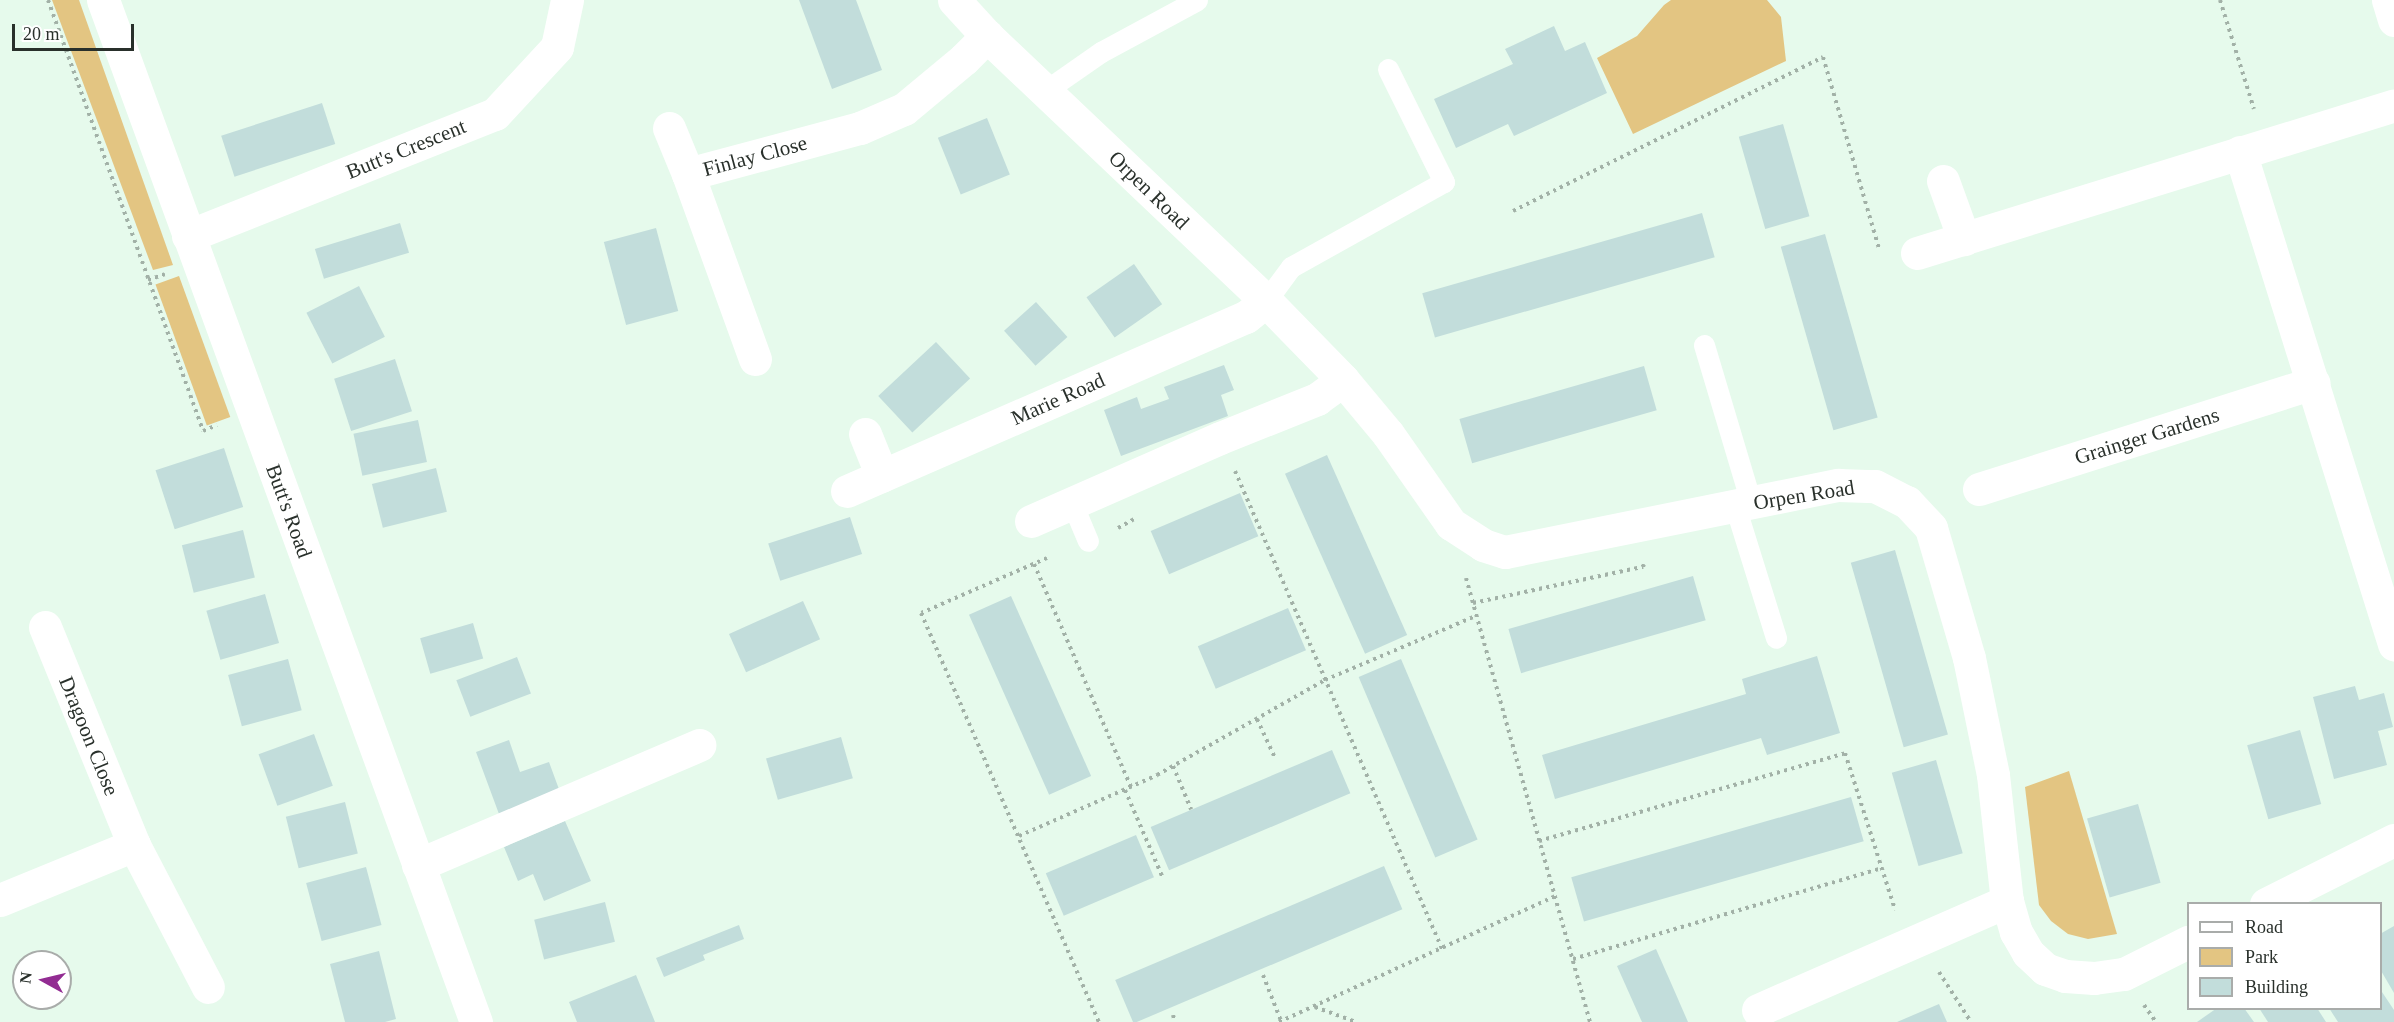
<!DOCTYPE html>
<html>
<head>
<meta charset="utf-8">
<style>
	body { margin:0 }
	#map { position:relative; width:2394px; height:1022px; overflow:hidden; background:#e6faec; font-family:Georgia,serif }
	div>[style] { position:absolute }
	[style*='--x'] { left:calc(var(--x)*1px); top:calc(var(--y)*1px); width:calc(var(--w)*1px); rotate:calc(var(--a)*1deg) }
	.green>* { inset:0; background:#e3c582; transform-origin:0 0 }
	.building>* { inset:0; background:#c2dddb; transform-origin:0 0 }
	.path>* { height:4px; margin-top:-2px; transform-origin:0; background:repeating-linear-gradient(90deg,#a2b1a7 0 3px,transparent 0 7.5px) }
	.service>* { height:21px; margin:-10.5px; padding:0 10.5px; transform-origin:10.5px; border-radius:10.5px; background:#fff }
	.minor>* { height:33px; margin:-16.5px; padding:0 16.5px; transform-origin:16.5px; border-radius:16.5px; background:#fff }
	span { translate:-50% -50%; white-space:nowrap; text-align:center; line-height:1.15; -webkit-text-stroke:4.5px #fff; paint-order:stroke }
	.street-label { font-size:21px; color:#29302b }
	.legend { position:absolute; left:2187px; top:902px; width:195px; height:108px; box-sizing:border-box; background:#fff; border:2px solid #a9acaa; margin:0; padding:8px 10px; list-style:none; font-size:18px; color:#29302b }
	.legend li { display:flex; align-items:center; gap:12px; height:30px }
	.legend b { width:30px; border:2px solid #a9acaa }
	.north { position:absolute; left:12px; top:950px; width:60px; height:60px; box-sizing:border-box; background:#fff; border:2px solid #a9acaa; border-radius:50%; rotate:278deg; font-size:16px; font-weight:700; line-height:24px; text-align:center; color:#29302b }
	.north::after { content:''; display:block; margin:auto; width:21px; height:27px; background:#922c92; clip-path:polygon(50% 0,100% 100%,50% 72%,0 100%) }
	.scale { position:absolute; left:12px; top:24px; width:122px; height:27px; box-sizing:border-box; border:3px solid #29302b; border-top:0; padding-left:8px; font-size:18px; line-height:21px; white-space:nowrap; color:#29302b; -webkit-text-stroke:4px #fff; paint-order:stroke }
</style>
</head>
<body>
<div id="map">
	<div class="green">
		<i style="clip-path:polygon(52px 0,79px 0,173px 265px,153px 270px)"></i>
		<i style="clip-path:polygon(1671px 0,1767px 0,1781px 17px,1786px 61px,1633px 134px,1597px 58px,1637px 36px,1664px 5px)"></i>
		<i style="left:179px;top:276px;width:150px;height:25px;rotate:70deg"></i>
		<i style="clip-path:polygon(2069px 771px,2117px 934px,2088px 939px,2068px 934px,2051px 921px,2039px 905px,2025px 787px)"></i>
	</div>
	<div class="building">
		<i style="clip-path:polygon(799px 0,856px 0,882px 70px,832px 89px)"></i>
		<i style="clip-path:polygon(1554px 26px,1565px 51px,1585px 42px,1607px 93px,1514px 136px,1508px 124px,1456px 148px,1434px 99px,1513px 64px,1505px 49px)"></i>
		<i style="left:322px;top:103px;width:43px;height:106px;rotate:72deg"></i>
		<i style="left:987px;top:118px;width:61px;height:53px;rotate:68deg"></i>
		<i style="left:1783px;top:124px;width:96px;height:46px;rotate:74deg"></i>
		<i style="left:1702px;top:213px;width:46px;height:291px;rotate:74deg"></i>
		<i style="left:400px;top:223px;width:31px;height:89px;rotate:73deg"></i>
		<i style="left:656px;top:228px;width:86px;height:54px;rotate:75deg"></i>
		<i style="left:1825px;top:234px;width:191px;height:46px;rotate:74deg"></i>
		<i style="left:1134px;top:264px;width:49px;height:58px;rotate:55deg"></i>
		<i style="left:359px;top:286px;width:57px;height:59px;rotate:63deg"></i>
		<i style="left:1036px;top:302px;width:47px;height:43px;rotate:48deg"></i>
		<i style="left:936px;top:342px;width:50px;height:79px;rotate:47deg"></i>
		<i style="left:395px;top:359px;width:55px;height:64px;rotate:72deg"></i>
		<i style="clip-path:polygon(1224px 365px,1234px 390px,1221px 395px,1228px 416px,1121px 456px,1104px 410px,1137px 397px,1141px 409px,1169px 399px,1164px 387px)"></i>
		<i style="left:1644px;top:366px;width:46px;height:192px;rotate:74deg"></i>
		<i style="left:418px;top:420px;width:43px;height:66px;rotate:78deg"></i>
		<i style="left:224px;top:448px;width:62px;height:72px;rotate:72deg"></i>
		<i style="left:1327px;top:455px;width:197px;height:46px;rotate:66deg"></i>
		<i style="left:436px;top:468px;width:45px;height:66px;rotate:76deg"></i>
		<i style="left:1240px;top:493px;width:47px;height:97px;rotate:67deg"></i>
		<i style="left:850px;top:517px;width:39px;height:86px;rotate:72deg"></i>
		<i style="left:243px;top:530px;width:49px;height:63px;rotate:76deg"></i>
		<i style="left:1895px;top:550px;width:192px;height:46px;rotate:74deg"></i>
		<i style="left:1693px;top:576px;width:46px;height:192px;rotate:74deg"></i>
		<i style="left:265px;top:594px;width:51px;height:61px;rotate:74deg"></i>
		<i style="left:1011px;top:596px;width:197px;height:46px;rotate:66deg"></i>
		<i style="left:803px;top:601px;width:42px;height:81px;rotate:66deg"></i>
		<i style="left:1288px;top:608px;width:46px;height:98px;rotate:67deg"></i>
		<i style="left:473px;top:623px;width:37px;height:55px;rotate:74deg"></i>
		<i style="clip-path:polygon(1817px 656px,1840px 733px,1767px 755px,1761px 738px,1555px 799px,1542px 755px,1746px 694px,1742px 679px)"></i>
		<i style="left:517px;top:657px;width:39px;height:65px;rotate:69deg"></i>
		<i style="left:288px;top:659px;width:53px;height:62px;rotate:75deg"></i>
		<i style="left:1401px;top:659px;width:196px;height:46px;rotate:67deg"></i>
		<i style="clip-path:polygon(2355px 686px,2359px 700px,2384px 693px,2393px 727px,2378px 731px,2387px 765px,2334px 779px,2313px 697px)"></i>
		<i style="left:2300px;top:730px;width:77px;height:55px;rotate:74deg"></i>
		<i style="left:314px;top:734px;width:55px;height:59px;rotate:70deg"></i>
		<i style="left:841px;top:737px;width:43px;height:78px;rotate:74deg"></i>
		<i style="clip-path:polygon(509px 740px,520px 772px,549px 762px,560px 792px,499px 814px,476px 752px)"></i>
		<i style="left:1332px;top:750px;width:47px;height:197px;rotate:67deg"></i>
		<i style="left:1936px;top:760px;width:97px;height:46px;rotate:74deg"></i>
		<i style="left:1851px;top:797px;width:46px;height:291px;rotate:74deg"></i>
		<i style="left:345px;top:802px;width:53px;height:61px;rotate:76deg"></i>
		<i style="left:2138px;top:804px;width:82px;height:53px;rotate:74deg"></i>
		<i style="clip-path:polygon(565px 821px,591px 881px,544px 901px,533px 874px,518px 881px,504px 847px)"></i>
		<i style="left:1136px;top:835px;width:46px;height:98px;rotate:67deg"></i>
		<i style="left:1384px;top:866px;width:47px;height:292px;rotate:67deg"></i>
		<i style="left:366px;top:867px;width:60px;height:62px;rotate:75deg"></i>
		<i style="left:605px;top:902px;width:41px;height:73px;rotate:76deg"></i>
		<i style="clip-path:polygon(739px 925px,744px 939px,703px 955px,705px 960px,664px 977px,656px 958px)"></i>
		<i style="clip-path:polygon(2394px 926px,2394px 993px,2380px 969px,2380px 934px)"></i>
		<i style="clip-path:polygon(1656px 949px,1671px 983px,1688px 1022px,1642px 1022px,1617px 966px)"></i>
		<i style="clip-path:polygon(379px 951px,396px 1019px,385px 1022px,345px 1022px,330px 964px)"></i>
		<i style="clip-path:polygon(636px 975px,655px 1022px,577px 1022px,569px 1002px)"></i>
		<i style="clip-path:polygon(2380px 989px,2394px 1010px,2394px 1022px,2338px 1022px,2329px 1008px,2380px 1008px)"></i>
		<i style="clip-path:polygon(1939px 1004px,1947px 1022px,1897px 1022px)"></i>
		<i style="clip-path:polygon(2217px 1008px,2244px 1008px,2254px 1022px,2197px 1022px)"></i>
		<i style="clip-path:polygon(2259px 1008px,2317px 1008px,2326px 1022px,2268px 1022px)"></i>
	</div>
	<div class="path">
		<i style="--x:48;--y:0;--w:458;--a:70.2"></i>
		<i style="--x:203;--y:431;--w:15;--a:-23"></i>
		<i style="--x:2220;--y:0;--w:114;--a:72.7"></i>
		<i style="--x:1513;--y:211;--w:346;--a:-26.4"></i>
		<i style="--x:1823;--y:57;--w:199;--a:73.7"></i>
		<i style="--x:148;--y:280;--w:18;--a:-19"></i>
		<i style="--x:1235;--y:471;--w:521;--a:66.58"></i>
		<i style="--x:1118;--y:528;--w:18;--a:-29"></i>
		<i style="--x:1047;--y:558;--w:137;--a:156.4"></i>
		<i style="--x:921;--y:613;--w:446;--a:66.5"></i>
		<i style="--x:1034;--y:564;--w:243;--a:66.5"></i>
		<i style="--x:1466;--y:578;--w:461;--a:74.4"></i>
		<i style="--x:1473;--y:603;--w:174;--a:-12"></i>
		<i style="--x:1643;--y:567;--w:3;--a:-72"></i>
		<i style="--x:1257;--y:719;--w:43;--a:65.2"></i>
		<i style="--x:1173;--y:766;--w:47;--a:67.3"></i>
		<i style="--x:1125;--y:790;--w:94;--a:66.7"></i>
		<i style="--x:1019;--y:836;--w:151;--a:-23.8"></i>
		<i style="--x:1157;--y:775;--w:193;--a:-29.5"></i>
		<i style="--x:1325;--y:680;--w:164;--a:-23"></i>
		<i style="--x:1539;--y:841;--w:318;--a:-16"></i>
		<i style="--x:1845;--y:753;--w:165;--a:72.3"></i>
		<i style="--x:1573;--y:959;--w:322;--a:-16.4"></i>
		<i style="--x:1939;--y:972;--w:59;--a:57.4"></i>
		<i style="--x:1263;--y:975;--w:49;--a:68.6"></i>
		<i style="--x:2144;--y:1005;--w:21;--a:55"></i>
		<i style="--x:1315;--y:1007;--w:44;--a:20.1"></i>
		<i style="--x:1173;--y:1015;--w:7;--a:74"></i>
		<i style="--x:1279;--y:1022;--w:303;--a:-24.5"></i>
	</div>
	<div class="service">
		<i style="--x:1045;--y:91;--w:68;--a:-34.9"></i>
		<i style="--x:1101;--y:52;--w:109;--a:-28.4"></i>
		<i style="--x:1266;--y:301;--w:42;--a:-53.7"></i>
		<i style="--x:1291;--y:267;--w:175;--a:-29.1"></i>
		<i style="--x:1444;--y:182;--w:126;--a:-116.4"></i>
		<i style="--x:1704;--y:345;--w:165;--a:73.4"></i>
		<i style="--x:1072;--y:503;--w:41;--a:67.2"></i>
		<i style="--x:1735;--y:506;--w:138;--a:72.7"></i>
	</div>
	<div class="minor">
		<i style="--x:103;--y:0;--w:1088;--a:69.95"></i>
		<i style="--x:954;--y:0;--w:49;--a:47.5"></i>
		<i style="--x:987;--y:36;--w:385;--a:43.5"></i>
		<i style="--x:1266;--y:301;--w:110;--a:45.7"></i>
		<i style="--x:1343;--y:380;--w:70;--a:50.2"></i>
		<i style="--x:1388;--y:434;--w:110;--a:55"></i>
		<i style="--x:1451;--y:524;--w:38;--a:33"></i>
		<i style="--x:1483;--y:545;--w:23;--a:18"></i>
		<i style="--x:1505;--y:552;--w:340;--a:-11.4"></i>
		<i style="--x:1838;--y:485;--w:37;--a:2"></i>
		<i style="--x:1875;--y:486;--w:36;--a:27"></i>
		<i style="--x:1907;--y:502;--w:35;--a:47"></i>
		<i style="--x:1931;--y:528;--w:135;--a:73.7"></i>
		<i style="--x:1969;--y:658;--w:119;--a:78.4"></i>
		<i style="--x:1993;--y:775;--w:127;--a:83.7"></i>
		<i style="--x:2007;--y:901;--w:32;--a:74"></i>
		<i style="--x:2016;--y:932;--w:24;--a:60"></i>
		<i style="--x:2028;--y:953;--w:23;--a:43"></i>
		<i style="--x:2045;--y:969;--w:21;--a:19"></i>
		<i style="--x:2065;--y:976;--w:29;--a:4"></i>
		<i style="--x:2094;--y:978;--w:30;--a:-8"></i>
		<i style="--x:2124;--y:974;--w:72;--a:-26.6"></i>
		<i style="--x:2388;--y:0;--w:21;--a:73"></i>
		<i style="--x:669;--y:128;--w:50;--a:67.6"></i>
		<i style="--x:2240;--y:152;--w:516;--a:72.62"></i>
		<i style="--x:1943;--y:181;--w:62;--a:70.1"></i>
		<i style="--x:188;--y:236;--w:330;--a:-21.7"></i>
		<i style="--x:495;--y:114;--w:91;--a:-47.2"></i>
		<i style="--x:557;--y:47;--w:48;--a:-78"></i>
		<i style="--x:1917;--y:253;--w:499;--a:-17.2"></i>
		<i style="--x:755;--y:359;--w:197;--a:-109.9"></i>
		<i style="--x:688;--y:174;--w:178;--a:-15"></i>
		<i style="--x:860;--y:128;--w:48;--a:-23.4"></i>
		<i style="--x:904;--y:109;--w:78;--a:-39.8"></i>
		<i style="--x:964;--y:59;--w:33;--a:-45"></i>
		<i style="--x:865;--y:434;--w:45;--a:68"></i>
		<i style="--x:1979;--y:489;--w:351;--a:-17.6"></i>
		<i style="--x:847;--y:491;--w:435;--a:-23.6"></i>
		<i style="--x:1246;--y:317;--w:26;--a:-39"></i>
		<i style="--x:1031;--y:521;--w:206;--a:-23.7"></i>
		<i style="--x:1220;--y:438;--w:105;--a:-21.9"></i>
		<i style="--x:1317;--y:399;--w:32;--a:-36"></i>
		<i style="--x:45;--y:627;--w:235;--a:67.8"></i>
		<i style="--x:134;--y:845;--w:160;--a:62.5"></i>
		<i style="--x:418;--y:865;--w:306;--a:-23.1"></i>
		<i style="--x:0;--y:900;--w:145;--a:-22.3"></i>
		<i style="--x:2266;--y:904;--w:143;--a:-26.6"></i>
		<i style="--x:1758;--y:1010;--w:272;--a:-23.6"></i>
	</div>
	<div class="street-label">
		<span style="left:406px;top:149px;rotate:-22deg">Butt's Crescent</span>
		<span style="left:755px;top:156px;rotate:-15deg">Finlay Close</span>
		<span style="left:1149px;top:190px;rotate:44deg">Orpen Road</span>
		<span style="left:1058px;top:399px;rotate:-24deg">Marie Road</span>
		<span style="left:2147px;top:436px;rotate:-17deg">Grainger Gardens</span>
		<span style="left:1804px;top:495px;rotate:-9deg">Orpen Road</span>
		<span style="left:289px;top:511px;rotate:70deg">Butt's Road</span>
		<span style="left:89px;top:736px;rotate:68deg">Dragoon Close</span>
	</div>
	<ul class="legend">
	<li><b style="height:8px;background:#fff"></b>Road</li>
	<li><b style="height:16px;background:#e3c582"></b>Park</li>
	<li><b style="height:16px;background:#c2dddb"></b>Building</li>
	</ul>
	<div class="north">N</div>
	<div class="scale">20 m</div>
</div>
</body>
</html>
